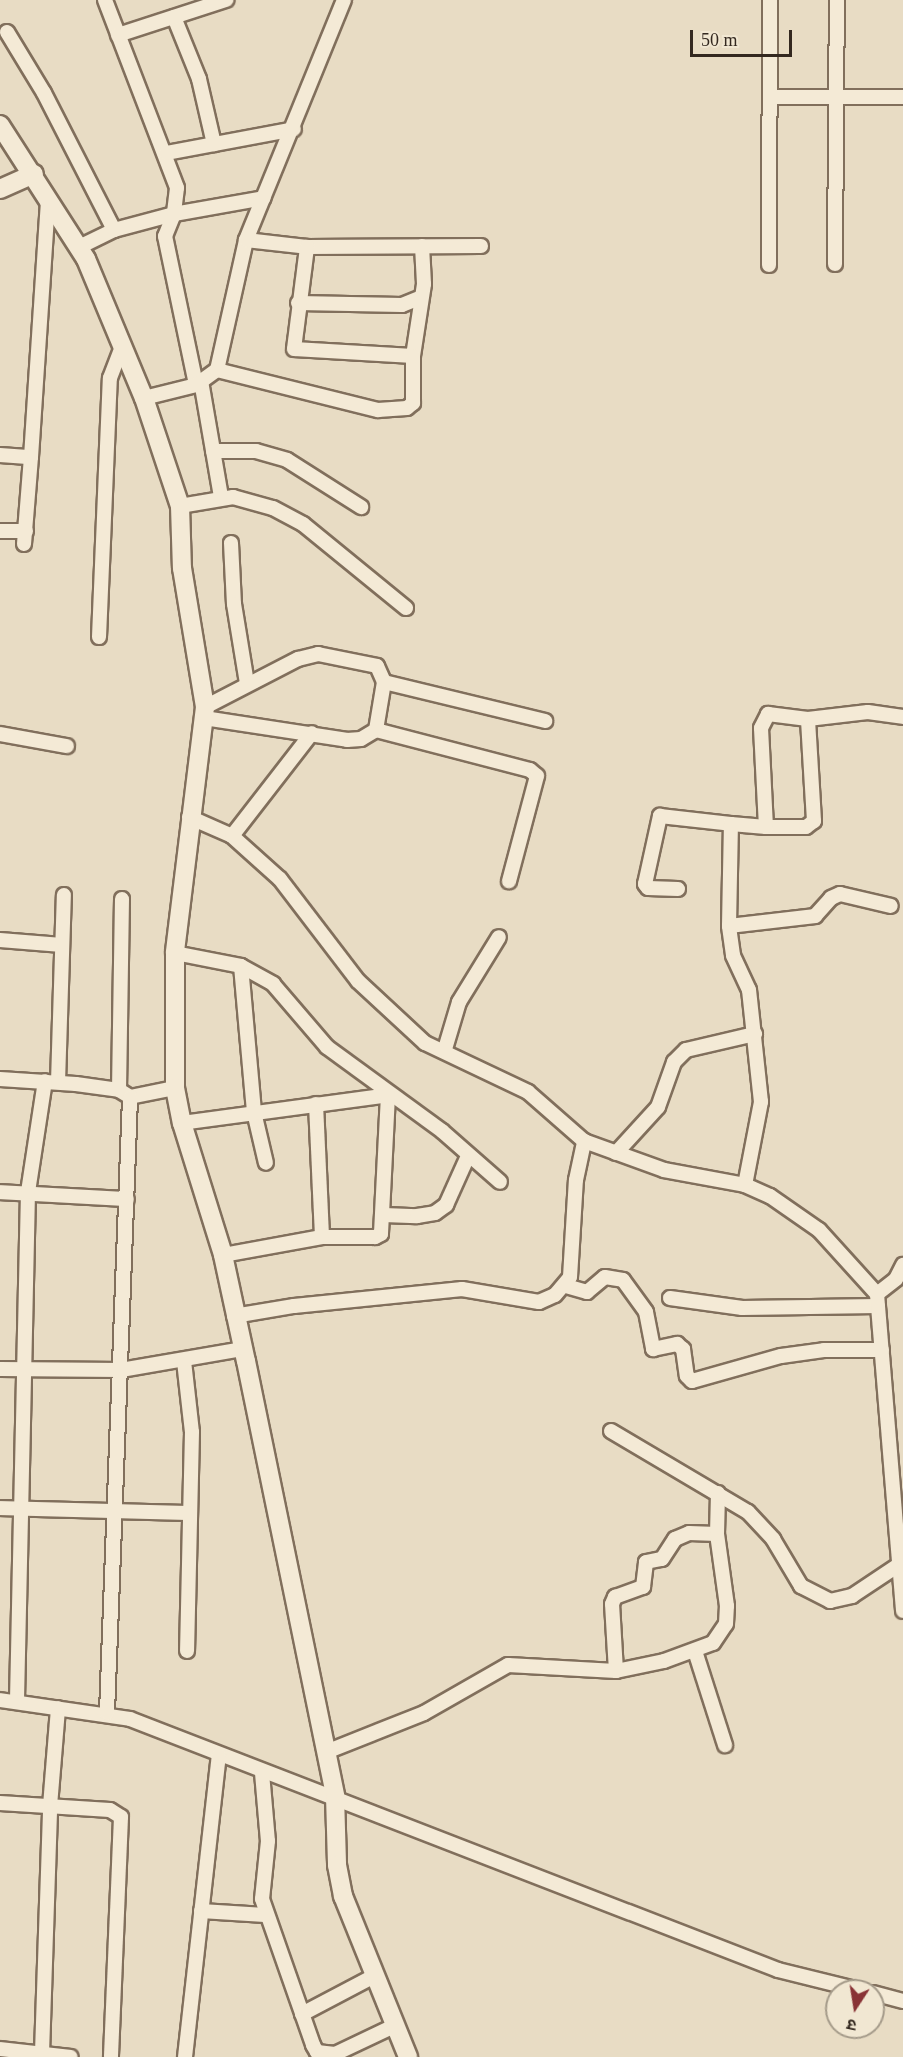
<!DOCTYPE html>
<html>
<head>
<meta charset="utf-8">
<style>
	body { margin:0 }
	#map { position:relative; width:903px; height:2057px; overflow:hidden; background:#e8dcc4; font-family:"Times New Roman","Noto Sans Devanagari",serif }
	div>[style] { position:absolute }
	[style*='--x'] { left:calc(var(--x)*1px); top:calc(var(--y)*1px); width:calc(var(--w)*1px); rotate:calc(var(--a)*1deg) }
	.roads { filter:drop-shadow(2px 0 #816f5c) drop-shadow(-2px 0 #816f5c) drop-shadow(0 2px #816f5c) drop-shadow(0 -2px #816f5c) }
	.minor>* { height:14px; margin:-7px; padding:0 7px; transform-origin:7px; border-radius:7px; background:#f4ead6 }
	.tertiary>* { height:18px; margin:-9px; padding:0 9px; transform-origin:9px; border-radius:9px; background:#f4ead6 }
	span { translate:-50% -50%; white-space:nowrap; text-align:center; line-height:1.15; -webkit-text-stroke:5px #f1e7d2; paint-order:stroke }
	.north { position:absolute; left:825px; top:1979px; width:60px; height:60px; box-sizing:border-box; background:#f1e7d2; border:2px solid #a59b8a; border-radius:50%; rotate:192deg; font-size:16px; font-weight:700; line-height:24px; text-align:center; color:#33281f }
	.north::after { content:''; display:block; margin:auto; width:21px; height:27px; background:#893336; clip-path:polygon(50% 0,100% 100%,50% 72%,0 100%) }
	.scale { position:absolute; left:690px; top:30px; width:102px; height:27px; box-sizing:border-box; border:3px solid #33281f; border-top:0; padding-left:8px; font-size:18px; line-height:21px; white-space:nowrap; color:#33281f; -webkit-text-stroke:4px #f1e7d2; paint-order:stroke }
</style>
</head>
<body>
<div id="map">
	<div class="roads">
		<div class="minor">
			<i style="--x:105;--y:0;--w:201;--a:69"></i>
			<i style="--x:177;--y:188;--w:26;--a:97"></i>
			<i style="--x:174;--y:214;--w:24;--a:112"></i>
			<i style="--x:165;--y:236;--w:152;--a:78.2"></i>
			<i style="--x:174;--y:17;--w:67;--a:68"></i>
			<i style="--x:199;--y:79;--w:67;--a:77"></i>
			<i style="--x:7;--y:32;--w:71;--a:58.8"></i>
			<i style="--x:44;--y:93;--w:154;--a:62.9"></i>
			<i style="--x:114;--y:230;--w:39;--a:154"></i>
			<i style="--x:118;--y:35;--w:114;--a:-18"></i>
			<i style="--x:770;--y:97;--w:133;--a:0"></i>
			<i style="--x:166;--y:153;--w:130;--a:-10.6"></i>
			<i style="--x:114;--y:230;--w:62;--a:-14.9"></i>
			<i style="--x:174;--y:214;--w:91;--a:-10.1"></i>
			<i style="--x:246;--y:240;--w:61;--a:6.5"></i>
			<i style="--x:307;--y:247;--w:174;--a:-0.3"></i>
			<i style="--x:835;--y:264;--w:264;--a:-89.6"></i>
			<i style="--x:769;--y:265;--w:265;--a:-89.8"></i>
			<i style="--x:298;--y:303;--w:104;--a:1.1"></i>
			<i style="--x:402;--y:305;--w:18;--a:-22"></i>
			<i style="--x:413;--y:356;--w:73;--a:-81.3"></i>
			<i style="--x:424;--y:284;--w:38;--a:-93"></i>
			<i style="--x:217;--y:370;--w:166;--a:14"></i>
			<i style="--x:378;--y:410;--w:29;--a:-4"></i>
			<i style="--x:407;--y:408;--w:8;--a:-40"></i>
			<i style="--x:413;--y:403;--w:47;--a:-90"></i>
			<i style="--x:413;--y:356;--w:119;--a:-176.6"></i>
			<i style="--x:294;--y:349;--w:103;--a:-82.7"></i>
			<i style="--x:201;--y:381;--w:118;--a:80.2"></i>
			<i style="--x:144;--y:398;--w:54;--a:-14"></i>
			<i style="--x:196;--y:385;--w:26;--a:-36"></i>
			<i style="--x:217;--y:370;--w:133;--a:-77.4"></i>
			<i style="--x:246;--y:240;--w:259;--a:-67.8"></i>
			<i style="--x:213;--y:451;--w:43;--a:0"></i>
			<i style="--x:256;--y:451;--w:32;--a:16"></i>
			<i style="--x:287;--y:460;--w:88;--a:32.4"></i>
			<i style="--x:0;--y:455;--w:31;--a:4"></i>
			<i style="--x:31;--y:457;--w:260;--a:-86.2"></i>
			<i style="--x:180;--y:506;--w:54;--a:-9.6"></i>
			<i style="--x:233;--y:497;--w:41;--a:15.4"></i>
			<i style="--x:273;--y:508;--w:34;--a:28"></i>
			<i style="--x:303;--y:524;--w:133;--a:39.2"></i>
			<i style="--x:0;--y:531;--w:26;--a:0"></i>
			<i style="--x:231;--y:543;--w:61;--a:87.2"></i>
			<i style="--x:234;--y:604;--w:80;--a:80.7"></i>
			<i style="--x:24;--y:544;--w:87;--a:-85.4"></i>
			<i style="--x:99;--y:637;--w:259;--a:-87.6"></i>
			<i style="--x:110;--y:378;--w:34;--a:-69"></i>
			<i style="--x:384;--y:682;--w:166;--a:13.6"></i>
			<i style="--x:205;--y:707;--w:105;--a:-27.3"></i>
			<i style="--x:298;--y:659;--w:21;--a:-14"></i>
			<i style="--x:318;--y:654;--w:60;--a:11.5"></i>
			<i style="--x:377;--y:666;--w:17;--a:66"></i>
			<i style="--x:384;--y:682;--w:49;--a:99.5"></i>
			<i style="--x:376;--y:730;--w:159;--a:14.6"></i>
			<i style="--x:530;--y:770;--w:9;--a:41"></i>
			<i style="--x:537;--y:776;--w:109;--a:104.9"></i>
			<i style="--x:204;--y:718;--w:145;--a:8.7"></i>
			<i style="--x:347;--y:740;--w:14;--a:-4"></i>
			<i style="--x:361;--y:739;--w:17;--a:-31"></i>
			<i style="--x:0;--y:734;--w:68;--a:10.2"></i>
			<i style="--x:189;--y:817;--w:47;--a:23.8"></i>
			<i style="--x:232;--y:836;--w:64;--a:41.9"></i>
			<i style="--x:280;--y:879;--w:128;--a:52.6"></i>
			<i style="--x:358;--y:981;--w:91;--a:42.8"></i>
			<i style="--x:425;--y:1043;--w:114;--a:25.4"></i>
			<i style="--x:528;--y:1092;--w:74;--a:41.2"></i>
			<i style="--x:766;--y:827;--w:40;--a:0"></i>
			<i style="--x:806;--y:827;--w:10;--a:-37"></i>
			<i style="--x:814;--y:821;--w:102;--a:-93.4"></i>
			<i style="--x:232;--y:836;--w:130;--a:-52.2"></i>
			<i style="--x:678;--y:889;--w:30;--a:-178"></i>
			<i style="--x:648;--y:888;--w:5;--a:-127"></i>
			<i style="--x:645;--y:884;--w:70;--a:-77.6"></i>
			<i style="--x:660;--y:816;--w:71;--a:6.4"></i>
			<i style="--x:729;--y:926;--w:87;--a:-6.6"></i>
			<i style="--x:815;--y:916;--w:24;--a:-48"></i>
			<i style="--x:831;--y:898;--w:10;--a:-24"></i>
			<i style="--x:840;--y:894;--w:52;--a:13.2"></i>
			<i style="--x:0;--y:940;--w:62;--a:4.6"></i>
			<i style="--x:175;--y:953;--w:67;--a:11.1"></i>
			<i style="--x:241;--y:966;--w:37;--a:29"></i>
			<i style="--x:273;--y:984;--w:83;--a:49.4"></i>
			<i style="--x:327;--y:1047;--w:142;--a:36.1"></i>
			<i style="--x:442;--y:1131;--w:77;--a:41.3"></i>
			<i style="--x:241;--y:966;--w:147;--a:84.9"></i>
			<i style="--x:254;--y:1112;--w:52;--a:76.8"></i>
			<i style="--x:445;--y:1049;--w:49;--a:-73.4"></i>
			<i style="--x:459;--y:1002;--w:76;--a:-58.4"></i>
			<i style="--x:0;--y:1079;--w:76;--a:3.8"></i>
			<i style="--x:76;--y:1084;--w:43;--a:7.9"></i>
			<i style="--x:119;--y:1090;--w:13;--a:32"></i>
			<i style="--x:130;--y:1097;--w:46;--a:-11.3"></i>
			<i style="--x:58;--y:1082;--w:187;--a:-88.2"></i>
			<i style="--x:119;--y:1090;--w:191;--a:-89.1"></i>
			<i style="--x:316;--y:1104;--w:133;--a:87.4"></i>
			<i style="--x:182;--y:1123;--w:208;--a:-7.7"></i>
			<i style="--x:388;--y:1095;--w:139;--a:92.9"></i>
			<i style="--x:381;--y:1234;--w:7;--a:153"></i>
			<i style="--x:375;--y:1237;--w:53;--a:180"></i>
			<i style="--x:322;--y:1237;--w:101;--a:169.7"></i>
			<i style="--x:616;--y:1153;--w:62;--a:-47.6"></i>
			<i style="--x:658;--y:1107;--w:48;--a:-70.4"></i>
			<i style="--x:674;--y:1062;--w:17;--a:-45"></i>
			<i style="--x:686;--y:1050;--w:71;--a:-13.1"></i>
			<i style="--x:745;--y:1185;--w:85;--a:-79.1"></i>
			<i style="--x:761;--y:1102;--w:113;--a:-96.1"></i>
			<i style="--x:749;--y:990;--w:38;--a:-115"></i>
			<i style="--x:733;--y:955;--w:29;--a:-98"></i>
			<i style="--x:729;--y:926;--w:102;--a:-88.9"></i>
			<i style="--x:731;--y:824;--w:35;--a:5"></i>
			<i style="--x:766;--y:827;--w:99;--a:-92.9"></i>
			<i style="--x:761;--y:728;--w:16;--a:-63"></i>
			<i style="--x:768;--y:714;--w:40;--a:7.1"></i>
			<i style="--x:808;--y:719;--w:60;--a:-6.7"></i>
			<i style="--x:868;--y:712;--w:35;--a:8"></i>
			<i style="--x:0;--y:1192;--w:127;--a:3.2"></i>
			<i style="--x:384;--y:1215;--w:33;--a:2"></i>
			<i style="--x:417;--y:1216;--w:18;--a:-9"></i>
			<i style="--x:435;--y:1213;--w:14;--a:-36"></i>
			<i style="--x:446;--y:1205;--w:54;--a:-65.8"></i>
			<i style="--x:566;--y:1286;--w:22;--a:16"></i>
			<i style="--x:587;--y:1292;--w:23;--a:-40"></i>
			<i style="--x:605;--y:1277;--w:18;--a:9"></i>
			<i style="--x:623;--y:1280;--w:39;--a:54"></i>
			<i style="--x:646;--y:1312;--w:38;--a:79"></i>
			<i style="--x:653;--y:1349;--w:25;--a:-12"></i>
			<i style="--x:677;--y:1344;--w:8;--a:40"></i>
			<i style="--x:683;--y:1349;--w:27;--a:82"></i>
			<i style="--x:687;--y:1376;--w:7;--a:45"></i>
			<i style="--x:692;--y:1381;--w:92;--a:-15.7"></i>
			<i style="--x:781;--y:1356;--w:43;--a:-7.9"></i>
			<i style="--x:824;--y:1350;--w:58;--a:0"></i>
			<i style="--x:877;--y:1294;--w:24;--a:-38"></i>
			<i style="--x:896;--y:1279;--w:16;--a:-63"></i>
			<i style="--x:670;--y:1298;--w:73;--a:7.9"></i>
			<i style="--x:742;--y:1308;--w:136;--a:-0.8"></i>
			<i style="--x:234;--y:1316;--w:61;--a:-9.5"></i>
			<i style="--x:294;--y:1306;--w:169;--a:-5.8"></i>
			<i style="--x:462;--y:1289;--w:78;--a:9.6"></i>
			<i style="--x:539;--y:1302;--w:17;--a:-24"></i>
			<i style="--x:555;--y:1295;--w:23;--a:-50"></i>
			<i style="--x:570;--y:1277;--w:97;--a:-86.5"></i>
			<i style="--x:576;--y:1180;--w:40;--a:-78"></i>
			<i style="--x:584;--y:1141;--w:85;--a:19.9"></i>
			<i style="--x:664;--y:1170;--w:82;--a:10.5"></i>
			<i style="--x:745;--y:1185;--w:27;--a:24"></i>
			<i style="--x:770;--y:1196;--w:60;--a:34.8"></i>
			<i style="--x:819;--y:1230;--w:86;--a:47.8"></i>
			<i style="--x:877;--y:1294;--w:318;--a:85.3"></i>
			<i style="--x:184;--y:1361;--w:71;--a:83.6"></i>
			<i style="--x:192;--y:1432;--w:219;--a:91.3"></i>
			<i style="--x:0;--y:1369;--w:121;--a:0.5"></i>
			<i style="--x:121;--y:1370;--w:124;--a:-9.8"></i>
			<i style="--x:611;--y:1431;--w:159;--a:30.6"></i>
			<i style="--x:748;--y:1512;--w:37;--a:47"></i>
			<i style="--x:773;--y:1539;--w:55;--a:59.2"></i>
			<i style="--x:801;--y:1586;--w:33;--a:27"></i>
			<i style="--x:830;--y:1601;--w:23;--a:-13"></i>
			<i style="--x:852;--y:1596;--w:58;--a:-33.7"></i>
			<i style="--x:0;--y:1508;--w:190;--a:1.5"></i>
			<i style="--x:695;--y:1651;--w:99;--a:72.3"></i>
			<i style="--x:616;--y:1671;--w:67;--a:-93.4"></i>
			<i style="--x:612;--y:1604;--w:8;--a:-67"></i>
			<i style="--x:615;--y:1597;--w:30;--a:-20"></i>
			<i style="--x:643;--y:1587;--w:25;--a:-83"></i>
			<i style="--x:646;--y:1562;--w:16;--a:-11"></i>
			<i style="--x:662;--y:1559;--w:24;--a:-57"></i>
			<i style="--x:675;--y:1539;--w:15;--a:-23"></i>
			<i style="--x:689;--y:1533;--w:28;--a:2"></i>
			<i style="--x:0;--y:1700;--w:131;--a:8.3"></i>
			<i style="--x:130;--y:1719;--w:695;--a:21.17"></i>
			<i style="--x:778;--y:1970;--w:88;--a:13.9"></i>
			<i style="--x:17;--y:1700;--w:508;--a:-88.76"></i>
			<i style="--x:28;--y:1192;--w:112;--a:-81.3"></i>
			<i style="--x:107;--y:1713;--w:616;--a:-87.86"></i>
			<i style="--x:326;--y:1752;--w:105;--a:-21.7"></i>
			<i style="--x:424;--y:1713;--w:97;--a:-29.7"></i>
			<i style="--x:508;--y:1665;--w:108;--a:3.2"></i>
			<i style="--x:616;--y:1671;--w:49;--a:-11.8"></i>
			<i style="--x:664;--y:1661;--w:52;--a:-20.2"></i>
			<i style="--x:713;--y:1643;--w:23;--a:-56"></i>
			<i style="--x:726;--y:1624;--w:18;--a:-87"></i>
			<i style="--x:727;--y:1606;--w:73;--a:-97.9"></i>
			<i style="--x:717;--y:1534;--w:41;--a:-88.6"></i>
			<i style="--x:262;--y:1773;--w:68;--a:85"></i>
			<i style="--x:268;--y:1841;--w:58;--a:95.9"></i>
			<i style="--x:262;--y:1899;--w:155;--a:70.7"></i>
			<i style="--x:313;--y:2045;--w:8;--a:60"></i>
			<i style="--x:317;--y:2052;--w:18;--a:6"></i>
			<i style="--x:335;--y:2054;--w:65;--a:-25.4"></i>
			<i style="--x:0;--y:1803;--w:110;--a:3.6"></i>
			<i style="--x:110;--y:1810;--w:13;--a:32"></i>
			<i style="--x:121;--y:1817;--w:240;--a:92.4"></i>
			<i style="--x:201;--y:1911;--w:64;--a:3.6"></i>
			<i style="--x:873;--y:1993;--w:31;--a:15"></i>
			<i style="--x:302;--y:2014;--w:81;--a:-27.8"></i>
			<i style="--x:0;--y:2049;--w:71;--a:6.4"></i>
			<i style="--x:42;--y:2053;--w:247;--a:-88.1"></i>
			<i style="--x:50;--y:1806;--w:98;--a:-85.3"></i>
			<i style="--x:185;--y:2057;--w:304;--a:-83.6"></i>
		</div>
		<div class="tertiary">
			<i style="--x:0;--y:125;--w:159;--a:57.3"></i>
			<i style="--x:86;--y:259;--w:151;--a:67.4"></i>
			<i style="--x:144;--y:398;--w:114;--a:71.6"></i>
			<i style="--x:180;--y:506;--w:62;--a:88.2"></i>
			<i style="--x:182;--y:568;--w:141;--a:80.6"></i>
			<i style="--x:205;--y:707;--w:248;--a:97"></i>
			<i style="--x:175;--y:953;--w:135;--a:90"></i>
			<i style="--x:175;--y:1088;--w:36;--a:79"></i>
			<i style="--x:182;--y:1123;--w:138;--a:72.7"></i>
			<i style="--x:223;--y:1255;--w:108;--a:77.8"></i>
			<i style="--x:246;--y:1361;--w:444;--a:78.4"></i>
			<i style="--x:335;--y:1796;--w:69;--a:88.3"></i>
			<i style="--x:337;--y:1865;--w:32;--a:79"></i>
			<i style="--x:343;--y:1896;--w:174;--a:68"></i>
			<i style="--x:0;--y:189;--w:37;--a:-24"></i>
		</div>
	</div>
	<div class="north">उ</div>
	<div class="scale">50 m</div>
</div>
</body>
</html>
